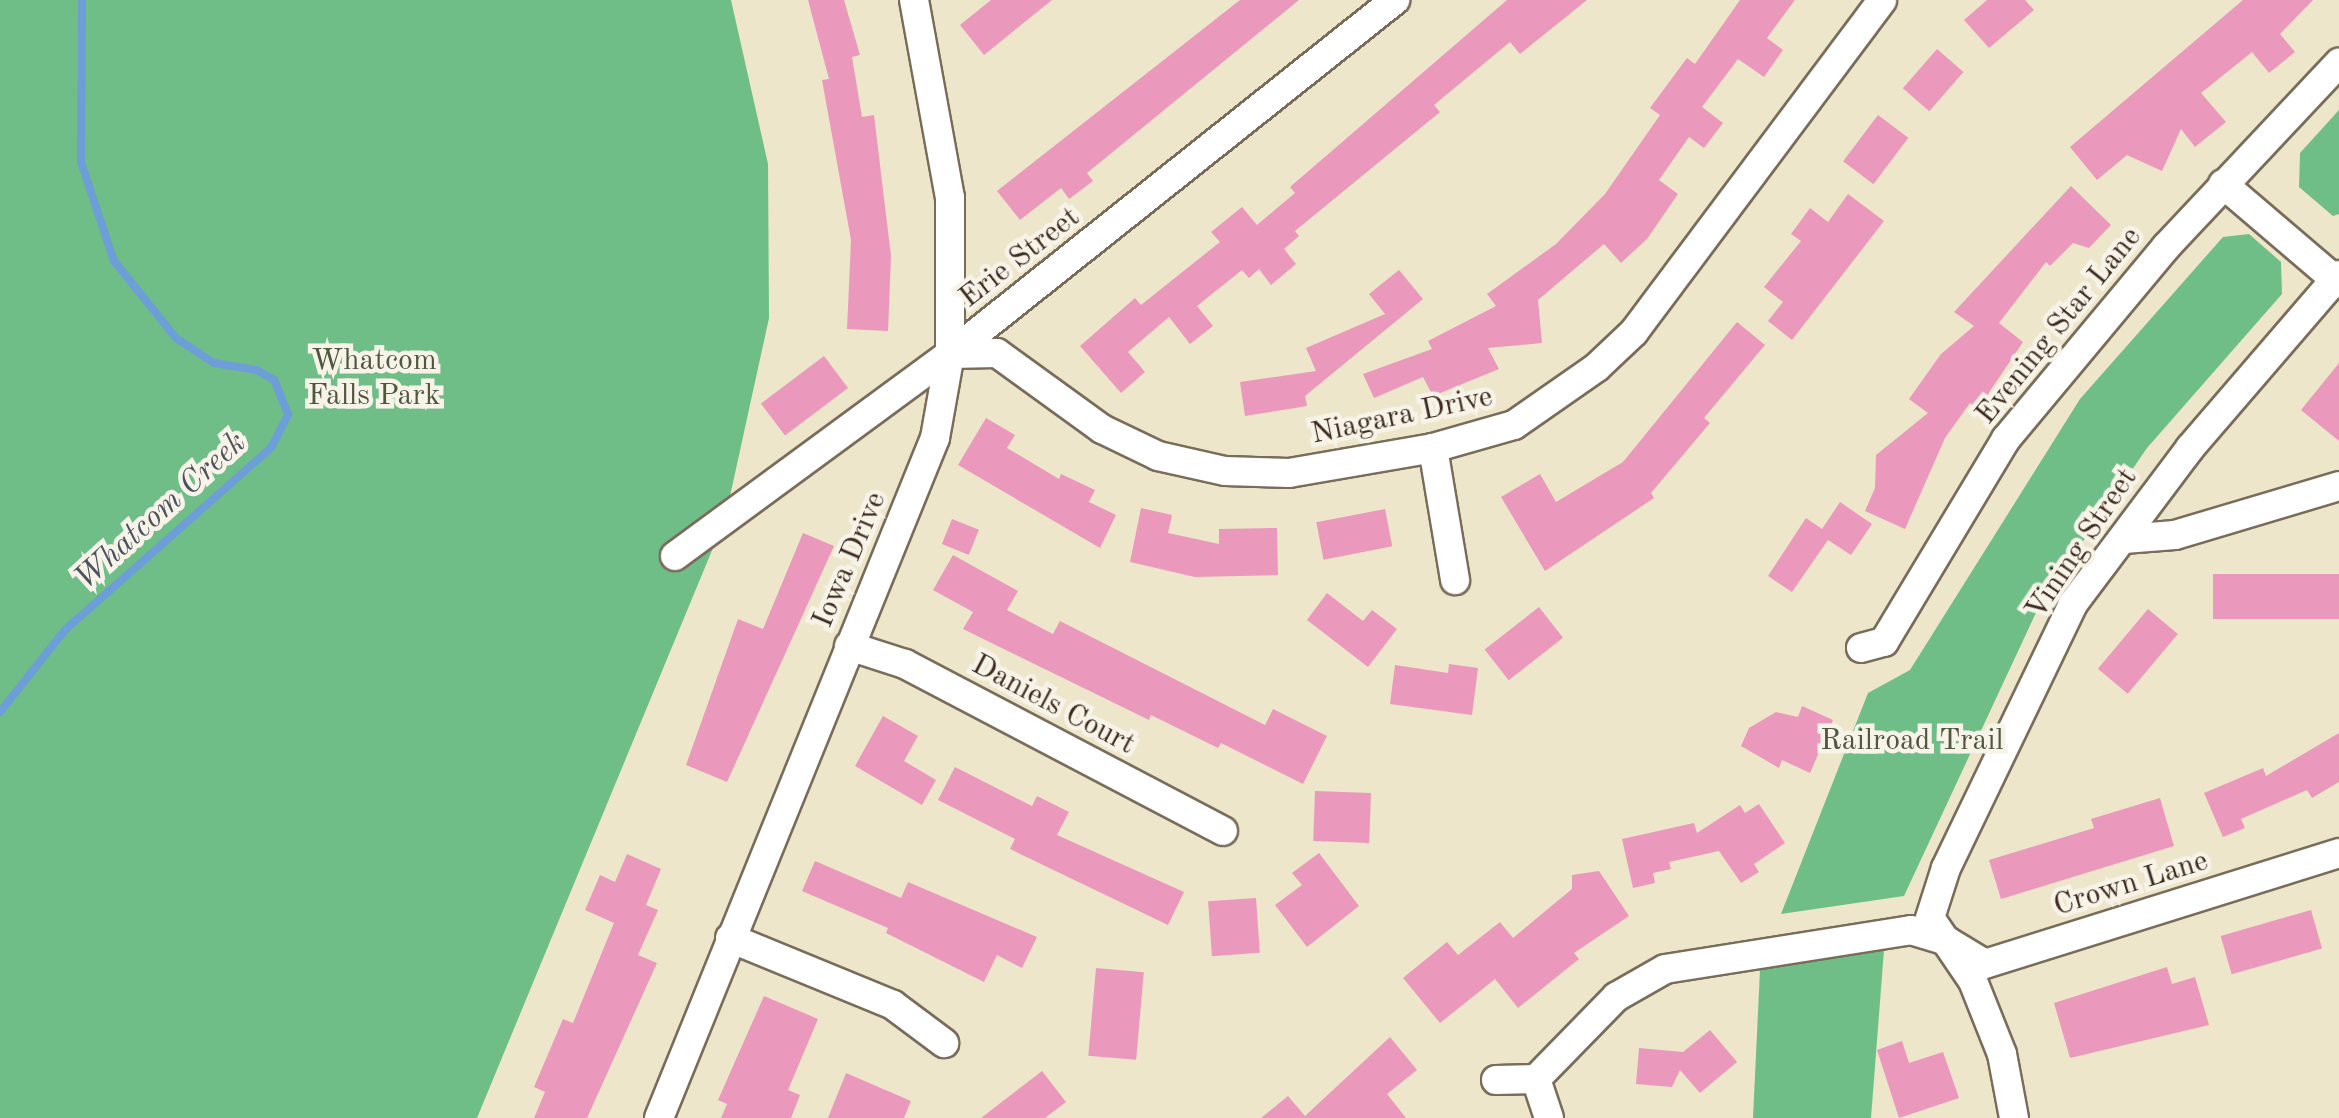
<!DOCTYPE html>
<html>
<head>
<meta charset="utf-8">
<style>
	body { margin:0 }
	#map { position:relative; width:2339px; height:1118px; overflow:hidden; background:#ede6ca; font-family:"Old Standard TT",serif }
	div>[style] { position:absolute }
	[style*='--x'] { left:calc(var(--x)*1px); top:calc(var(--y)*1px); width:calc(var(--w)*1px); rotate:calc(var(--a)*1deg) }
	.forest>* { inset:0; background:#70be87 }
	.stream>* { height:8px; margin:-4px; padding:0 4px; transform-origin:4px; border-radius:4px; background:#6d9ed7 }
	.building>* { inset:0; background:#ea99bc; transform-origin:0 0 }
	.roads { filter:drop-shadow(2px 0 #796c5a) drop-shadow(-2px 0 #796c5a) drop-shadow(0 2px #796c5a) drop-shadow(0 -2px #796c5a) }
	.minor>* { height:28px; margin:-14px; padding:0 14px; transform-origin:14px; border-radius:14px; background:#fff }
	span { translate:-50% -50%; white-space:nowrap; text-align:center; line-height:1.15; -webkit-text-stroke:9px #f7f3e8; paint-order:stroke }
	.street-label { font-size:30px; color:#3b2a1e }
	.park-label { font-size:30px; color:#4f573f }
	.water-label { font-size:32px; color:#4c535f; font-style:italic }
</style>
</head>
<body>
<div id="map">
	<div class="forest">
		<i style="clip-path:polygon(0 0,731px 0,768px 164px,769px 318px,725px 519px,477px 1118px,0 1118px)"></i>
		<i style="clip-path:polygon(2339px 110px,2339px 214px,2333px 216px,2299px 187px,2300px 153px)"></i>
		<i style="clip-path:polygon(2249px 234px,2281px 262px,2282px 294px,2147px 448px,2040px 604px,1904px 896px,1781px 914px,1868px 693px,1910px 670px,2080px 399px,2223px 237px)"></i>
		<i style="clip-path:polygon(1884px 950px,1871px 1118px,1753px 1118px,1760px 970px)"></i>
	</div>
	<div class="stream">
		<i style="--x:0;--y:712;--w:105;--a:-51.6"></i>
		<i style="--x:65;--y:630;--w:275;--a:-41.5"></i>
		<i style="--x:271;--y:448;--w:38;--a:-63"></i>
		<i style="--x:288;--y:414;--w:37;--a:-112"></i>
		<i style="--x:274;--y:380;--w:20;--a:-150"></i>
		<i style="--x:257;--y:370;--w:44;--a:-170.8"></i>
		<i style="--x:214;--y:363;--w:45;--a:-146.7"></i>
		<i style="--x:176;--y:338;--w:99;--a:-128.8"></i>
		<i style="--x:114;--y:261;--w:104;--a:-108.4"></i>
		<i style="--x:81;--y:162;--w:162;--a:-89.6"></i>
	</div>
	<div class="building">
		<i style="clip-path:polygon(808px 0,844px 0,860px 55px,852px 57px,862px 117px,874px 115px,891px 256px,888px 331px,847px 329px,851px 240px,822px 80px,829px 79px)"></i>
		<i style="clip-path:polygon(991px 0,1052px 0,984px 55px,960px 25px)"></i>
		<i style="clip-path:polygon(1240px 0,1299px 0,1087px 173px,1093px 181px,1069px 199px,1061px 188px,1020px 220px,997px 191px)"></i>
		<i style="clip-path:polygon(1507px 0,1587px 0,1520px 54px,1510px 42px,1434px 105px,1440px 112px,1295px 231px,1299px 236px,1284px 249px,1296px 264px,1271px 285px,1259px 269px,1249px 278px,1242px 270px,1197px 306px,1213px 326px,1190px 344px,1169px 317px,1128px 352px,1145px 372px,1121px 393px,1080px 346px,1135px 298px,1141px 305px,1220px 242px,1211px 232px,1242px 207px,1257px 225px,1295px 193px,1290px 187px)"></i>
		<i style="clip-path:polygon(1740px 0,1795px 0,1767px 38px,1783px 50px,1764px 77px,1738px 59px,1702px 107px,1723px 123px,1704px 148px,1689px 137px,1659px 180px,1678px 194px,1647px 239px,1621px 263px,1604px 244px,1538px 300px,1542px 343px,1488px 348px,1499px 369px,1433px 396px,1423px 377px,1374px 398px,1363px 374px,1432px 349px,1428px 341px,1496px 306px,1487px 294px,1556px 244px,1605px 194px,1660px 115px,1650px 108px,1687px 58px,1695px 64px)"></i>
		<i style="clip-path:polygon(1987px 0,2025px 0,2034px 10px,1989px 48px,1964px 20px)"></i>
		<i style="clip-path:polygon(2243px 0,2313px 0,2280px 34px,2295px 52px,2269px 73px,2252px 52px,2201px 93px,2226px 122px,2195px 147px,2181px 129px,2162px 171px,2127px 155px,2097px 180px,2070px 147px)"></i>
		<i style="left:1937px;top:49px;width:35px;height:52px;rotate:41deg"></i>
		<i style="left:1878px;top:115px;width:38px;height:58px;rotate:37deg"></i>
		<i style="clip-path:polygon(2071px 186px,2111px 225px,2089px 248px,2073px 243px,2050px 266px,2046px 262px,1999px 323px,2023px 342px,1978px 409px,1970px 403px,1945px 438px,1905px 529px,1865px 511px,1875px 488px,1876px 455px,1928px 413px,1909px 399px,1941px 354px,1974px 326px,1954px 312px)"></i>
		<i style="clip-path:polygon(1848px 194px,1884px 221px,1792px 340px,1768px 321px,1783px 302px,1764px 287px,1801px 241px,1791px 234px,1810px 208px,1828px 222px)"></i>
		<i style="clip-path:polygon(1399px 270px,1423px 299px,1305px 396px,1307px 406px,1245px 416px,1240px 382px,1316px 371px,1306px 348px,1385px 314px,1369px 294px)"></i>
		<i style="clip-path:polygon(1737px 322px,1765px 345px,1704px 418px,1710px 423px,1651px 493px,1654px 498px,1545px 571px,1501px 497px,1540px 474px,1556px 502px,1623px 462px)"></i>
		<i style="left:824px;top:356px;width:40px;height:79px;rotate:53deg"></i>
		<i style="clip-path:polygon(2339px 363px,2339px 441px,2301px 410px)"></i>
		<i style="clip-path:polygon(986px 418px,1015px 435px,1007px 448px,1059px 479px,1061px 474px,1095px 490px,1089px 502px,1116px 515px,1100px 548px,958px 465px)"></i>
		<i style="clip-path:polygon(1840px 502px,1872px 524px,1851px 555px,1828px 540px,1792px 592px,1768px 576px,1806px 518px,1822px 529px)"></i>
		<i style="clip-path:polygon(1141px 508px,1172px 515px,1168px 533px,1219px 544px,1219px 529px,1277px 528px,1278px 575px,1195px 577px,1130px 562px)"></i>
		<i style="left:1385px;top:509px;width:38px;height:70px;rotate:79deg"></i>
		<i style="left:952px;top:519px;width:29px;height:27px;rotate:22deg"></i>
		<i style="clip-path:polygon(803px 533px,834px 546px,727px 782px,686px 765px,738px 619px,763px 629px)"></i>
		<i style="clip-path:polygon(953px 555px,1018px 591px,1007px 610px,1053px 634px,1060px 621px,1265px 725px,1273px 709px,1327px 736px,1303px 784px,1221px 743px,1218px 748px,1151px 715px,1149px 720px,963px 629px,973px 612px,933px 590px)"></i>
		<i style="left:2339px;top:574px;width:45px;height:126px;rotate:90deg"></i>
		<i style="clip-path:polygon(1327px 593px,1363px 621px,1372px 610px,1397px 629px,1368px 667px,1307px 620px)"></i>
		<i style="left:1539px;top:607px;width:39px;height:69px;rotate:52deg"></i>
		<i style="left:2148px;top:609px;width:39px;height:78px;rotate:40deg"></i>
		<i style="clip-path:polygon(1449px 664px,1478px 668px,1472px 715px,1390px 704px,1395px 665px,1448px 673px)"></i>
		<i style="clip-path:polygon(1802px 706px,1833px 720px,1810px 773px,1782px 760px,1779px 768px,1741px 746px,1749px 728px,1776px 712px,1798px 717px)"></i>
		<i style="clip-path:polygon(883px 716px,918px 736px,904px 761px,936px 780px,922px 805px,855px 766px)"></i>
		<i style="clip-path:polygon(2339px 733px,2339px 782px,2312px 798px,2307px 790px,2241px 819px,2245px 828px,2223px 837px,2204px 793px,2263px 768px,2266px 776px)"></i>
		<i style="clip-path:polygon(955px 767px,1032px 806px,1037px 796px,1069px 812px,1057px 835px,1184px 892px,1168px 925px,1010px 849px,1015px 839px,938px 800px)"></i>
		<i style="left:1315px;top:791px;width:56px;height:50px;rotate:2deg"></i>
		<i style="clip-path:polygon(2160px 798px,2174px 846px,2001px 899px,1989px 860px,2094px 828px,2091px 819px)"></i>
		<i style="clip-path:polygon(1759px 804px,1785px 843px,1754px 864px,1759px 872px,1741px 883px,1719px 851px,1669px 862px,1671px 869px,1653px 873px,1655px 883px,1633px 888px,1622px 839px,1694px 823px,1697px 833px,1740px 805px,1745px 813px)"></i>
		<i style="clip-path:polygon(1319px 853px,1359px 906px,1307px 947px,1275px 905px,1302px 885px,1292px 873px)"></i>
		<i style="clip-path:polygon(627px 854px,661px 869px,646px 905px,658px 910px,638px 955px,657px 963px,587px 1118px,534px 1118px,545px 1092px,534px 1087px,563px 1019px,573px 1023px,614px 923px,585px 910px,600px 875px,615px 882px)"></i>
		<i style="clip-path:polygon(815px 861px,901px 898px,908px 882px,1037px 937px,1022px 968px,997px 955px,984px 982px,886px 933px,888px 928px,802px 891px)"></i>
		<i style="clip-path:polygon(1599px 871px,1629px 916px,1574px 953px,1579px 959px,1518px 1008px,1495px 979px,1440px 1023px,1403px 978px,1447px 942px,1458px 955px,1500px 922px,1513px 938px,1572px 889px,1572px 875px)"></i>
		<i style="left:1256px;top:898px;width:55px;height:48px;rotate:86deg"></i>
		<i style="left:2311px;top:910px;width:40px;height:94px;rotate:74deg"></i>
		<i style="clip-path:polygon(2167px 967px,2172px 984px,2195px 977px,2209px 1025px,2070px 1058px,2054px 1003px)"></i>
		<i style="left:1096px;top:968px;width:48px;height:88px;rotate:5deg"></i>
		<i style="clip-path:polygon(764px 996px,818px 1019px,788px 1090px,800px 1095px,791px 1118px,721px 1118px,727px 1104px,718px 1100px)"></i>
		<i style="clip-path:polygon(1710px 1030px,1737px 1062px,1700px 1093px,1680px 1070px,1672px 1087px,1636px 1084px,1639px 1048px,1683px 1052px)"></i>
		<i style="clip-path:polygon(1390px 1037px,1417px 1070px,1387px 1094px,1406px 1118px,1261px 1118px,1288px 1096px,1305px 1116px)"></i>
		<i style="clip-path:polygon(1902px 1041px,1909px 1063px,1943px 1052px,1959px 1098px,1899px 1118px,1877px 1050px)"></i>
		<i style="clip-path:polygon(1042px 1071px,1066px 1102px,1045px 1118px,981px 1118px)"></i>
		<i style="clip-path:polygon(846px 1073px,911px 1101px,904px 1118px,828px 1118px)"></i>
	</div>
	<div class="roads">
		<div class="minor">
			<i style="--x:2223;--y:184;--w:153;--a:40.5"></i>
			<i style="--x:950;--y:354;--w:47;--a:-1.2"></i>
			<i style="--x:997;--y:353;--w:130;--a:35.9"></i>
			<i style="--x:1102;--y:429;--w:62;--a:25.7"></i>
			<i style="--x:1158;--y:456;--w:69;--a:12.6"></i>
			<i style="--x:1225;--y:471;--w:64;--a:1.8"></i>
			<i style="--x:1289;--y:473;--w:146;--a:-9.8"></i>
			<i style="--x:1433;--y:448;--w:84;--a:-15.9"></i>
			<i style="--x:1514;--y:425;--w:101;--a:-34.9"></i>
			<i style="--x:1597;--y:367;--w:51;--a:-43.4"></i>
			<i style="--x:1634;--y:332;--w:414;--a:-53.2"></i>
			<i style="--x:1433;--y:448;--w:134;--a:80.5"></i>
			<i style="--x:2124;--y:539;--w:51;--a:-4.5"></i>
			<i style="--x:2175;--y:535;--w:171;--a:-16.6"></i>
			<i style="--x:675;--y:556;--w:341;--a:-36.3"></i>
			<i style="--x:950;--y:354;--w:569;--a:-38.5"></i>
			<i style="--x:849;--y:646;--w:59;--a:17.8"></i>
			<i style="--x:905;--y:664;--w:359;--a:27.7"></i>
			<i style="--x:1861;--y:648;--w:24;--a:-15"></i>
			<i style="--x:1884;--y:642;--w:237;--a:-59"></i>
			<i style="--x:2006;--y:439;--w:250;--a:-50.2"></i>
			<i style="--x:2166;--y:247;--w:253;--a:-46.8"></i>
			<i style="--x:730;--y:938;--w:176;--a:22.3"></i>
			<i style="--x:893;--y:1005;--w:64;--a:36.7"></i>
			<i style="--x:1496;--y:1080;--w:40;--a:-1.4"></i>
			<i style="--x:659;--y:1118;--w:734;--a:-67.91"></i>
			<i style="--x:935;--y:438;--w:85;--a:-79.9"></i>
			<i style="--x:950;--y:354;--w:156;--a:-90"></i>
			<i style="--x:950;--y:198;--w:201;--a:-100.3"></i>
			<i style="--x:1549;--y:1118;--w:41;--a:-108.4"></i>
			<i style="--x:1536;--y:1079;--w:115;--a:-45.7"></i>
			<i style="--x:1616;--y:997;--w:56;--a:-29.7"></i>
			<i style="--x:1665;--y:969;--w:249;--a:-9"></i>
			<i style="--x:1911;--y:930;--w:38;--a:17"></i>
			<i style="--x:1947;--y:941;--w:44;--a:31.2"></i>
			<i style="--x:1985;--y:964;--w:371;--a:-17.4"></i>
			<i style="--x:2014;--y:1118;--w:65;--a:-100.6"></i>
			<i style="--x:2002;--y:1054;--w:79;--a:-111.7"></i>
			<i style="--x:1973;--y:981;--w:76;--a:-124.3"></i>
			<i style="--x:1930;--y:918;--w:52;--a:-72.3"></i>
			<i style="--x:1946;--y:868;--w:293;--a:-64.3"></i>
			<i style="--x:2073;--y:604;--w:195;--a:-53.1"></i>
			<i style="--x:2190;--y:448;--w:228;--a:-49.3"></i>
		</div>
	</div>
	<div class="street-label">
		<span style="left:1020px;top:258px;rotate:-38deg">Erie Street</span>
		<span style="left:2059px;top:326px;rotate:-51deg">Evening Star Lane</span>
		<span style="left:1402px;top:416px;rotate:-12deg">Niagara Drive</span>
		<span style="left:2082px;top:544px;rotate:-56deg">Vining Street</span>
		<span style="left:850px;top:560px;rotate:-67deg">Iowa Drive</span>
		<span style="left:1053px;top:705px;rotate:28deg">Daniels Court</span>
		<span style="left:2131px;top:884px;rotate:-17deg">Crown Lane</span>
	</div>
	<div class="park-label">
		<span style="left:374px;top:378px">Whatcom<br>Falls Park</span>
		<span style="left:1912px;top:741px">Railroad Trail</span>
	</div>
	<div class="water-label">
		<span style="left:161px;top:512px;rotate:-42deg">Whatcom Creek</span>
	</div>
</div>
</body>
</html>
